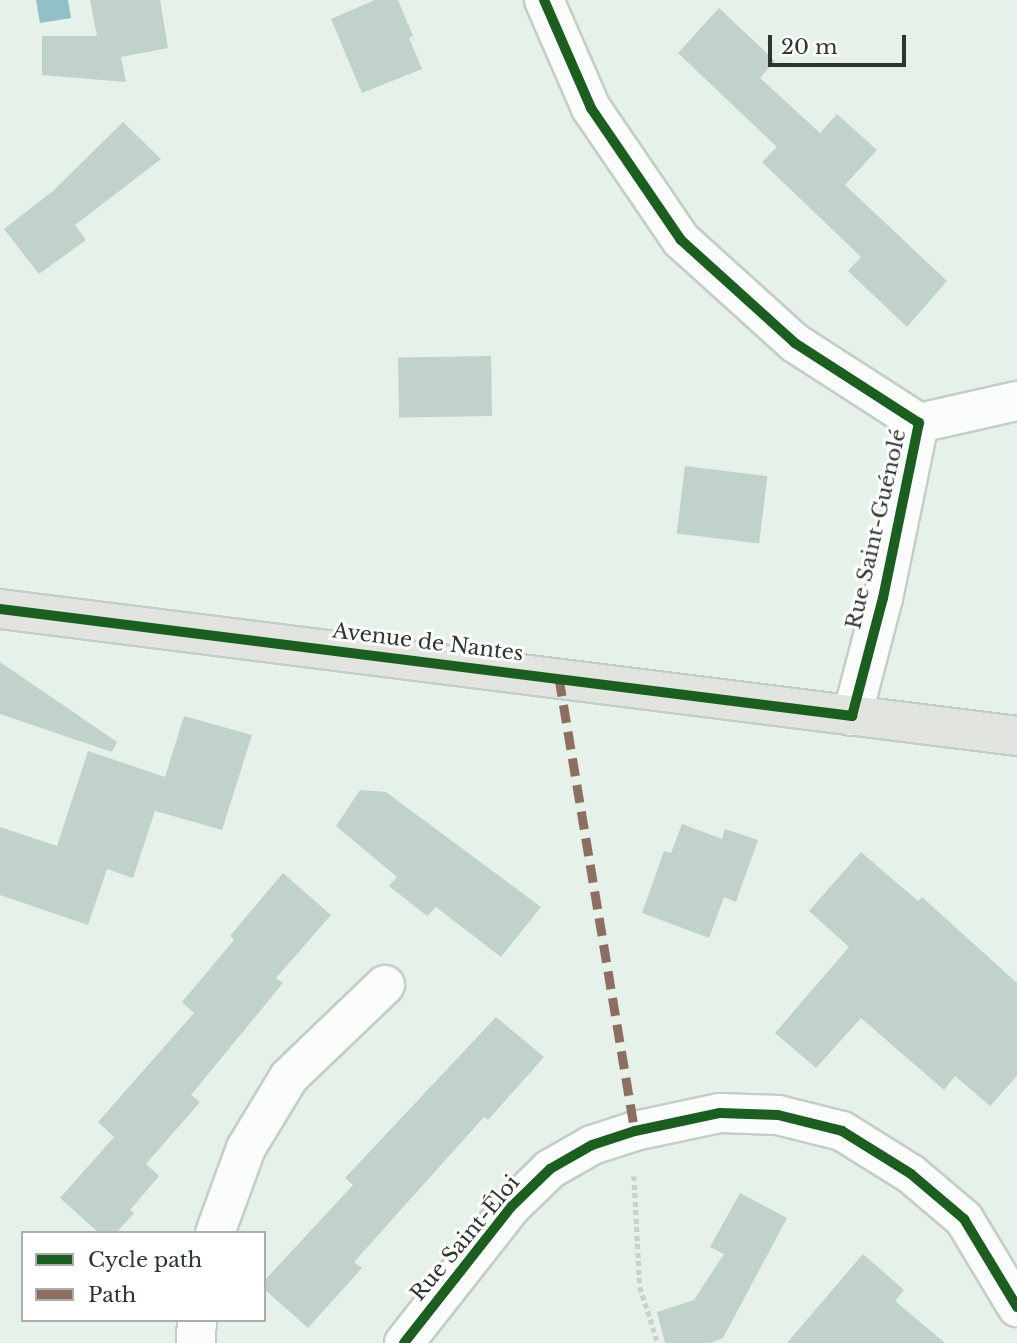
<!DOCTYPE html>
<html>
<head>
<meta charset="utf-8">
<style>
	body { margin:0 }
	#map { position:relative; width:1017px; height:1343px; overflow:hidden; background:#e6f1e9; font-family:"Libre Baskerville",serif }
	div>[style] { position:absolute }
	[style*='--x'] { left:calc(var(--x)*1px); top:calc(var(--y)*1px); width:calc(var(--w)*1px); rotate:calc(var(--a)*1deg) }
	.water>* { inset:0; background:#91c1c7 }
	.building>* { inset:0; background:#c1d2cc; transform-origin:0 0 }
	.path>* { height:4.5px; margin-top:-2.25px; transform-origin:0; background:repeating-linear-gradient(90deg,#cad0cc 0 5px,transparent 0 8.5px) }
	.roads { filter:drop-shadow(2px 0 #c4cec7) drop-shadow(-2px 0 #c4cec7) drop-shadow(0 2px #c4cec7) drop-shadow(0 -2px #c4cec7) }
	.minor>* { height:38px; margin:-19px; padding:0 19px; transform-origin:19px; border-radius:19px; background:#fbfdfc }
	.major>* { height:38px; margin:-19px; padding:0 19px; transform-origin:19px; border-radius:19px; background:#e1e4df }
	.quiet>* { height:9px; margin-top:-4.5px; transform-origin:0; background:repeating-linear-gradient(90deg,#8d6e63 0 18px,transparent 0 27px) }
	.cycleway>* { height:10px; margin:-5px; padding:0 5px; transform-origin:5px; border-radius:5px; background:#1b5e20 }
	span { translate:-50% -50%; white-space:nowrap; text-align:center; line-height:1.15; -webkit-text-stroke:6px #fff; paint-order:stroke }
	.street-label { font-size:21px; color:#2d352f }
	.legend { position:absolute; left:21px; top:1231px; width:245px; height:91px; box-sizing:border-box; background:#fff; border:2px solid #abaeac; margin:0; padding:9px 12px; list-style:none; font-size:21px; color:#2d352f }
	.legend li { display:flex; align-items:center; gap:14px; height:35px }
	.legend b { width:35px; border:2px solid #abaeac }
	.scale { position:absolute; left:768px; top:35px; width:138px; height:32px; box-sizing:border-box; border:4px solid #2d352f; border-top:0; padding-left:9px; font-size:21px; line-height:24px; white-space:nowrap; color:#2d352f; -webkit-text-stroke:5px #fff; paint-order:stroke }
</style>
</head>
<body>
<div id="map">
	<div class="water">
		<i style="clip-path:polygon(36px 0,68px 0,71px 18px,40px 23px)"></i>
	</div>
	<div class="building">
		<i style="clip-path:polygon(90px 0,160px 0,168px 48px,121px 57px,126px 82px,42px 75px,42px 36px,97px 36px)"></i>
		<i style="clip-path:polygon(375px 0,398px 0,413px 36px,409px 38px,422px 69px,362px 93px,331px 19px)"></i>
		<i style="clip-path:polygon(719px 8px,775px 61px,760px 78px,820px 133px,837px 114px,877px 150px,845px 185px,947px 281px,907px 327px,848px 271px,861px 257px,762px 162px,777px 147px,678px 53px)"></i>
		<i style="clip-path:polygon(123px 122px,161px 159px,75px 225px,86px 240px,39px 274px,4px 229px,53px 191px)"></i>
		<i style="left:491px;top:356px;width:60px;height:93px;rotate:89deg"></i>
		<i style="left:685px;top:466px;width:83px;height:68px;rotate:7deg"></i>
		<i style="clip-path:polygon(0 662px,117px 742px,112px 752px,0 714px)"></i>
		<i style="clip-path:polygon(184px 716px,252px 735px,222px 830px,155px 811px,133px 878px,107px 869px,88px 925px,0 895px,0 827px,57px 846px,88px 751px,165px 777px)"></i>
		<i style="clip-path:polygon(360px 790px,386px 792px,541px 907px,501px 957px,436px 907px,427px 916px,389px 886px,397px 877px,336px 826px)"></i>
		<i style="clip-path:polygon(682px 824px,722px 839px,725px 829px,758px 840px,736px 902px,724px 897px,709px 938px,642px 913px,664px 851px,671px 853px)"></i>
		<i style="clip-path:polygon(861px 852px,918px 901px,922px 897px,1017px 983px,1017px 1076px,990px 1106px,955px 1076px,944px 1090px,861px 1018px,816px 1068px,775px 1033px,849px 947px,809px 911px)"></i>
		<i style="clip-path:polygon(283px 873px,331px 915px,276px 978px,283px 983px,191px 1095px,200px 1102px,146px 1164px,159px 1176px,130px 1210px,134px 1213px,116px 1233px,99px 1233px,60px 1198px,114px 1137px,98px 1122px,194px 1013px,182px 1002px,234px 940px,230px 936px)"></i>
		<i style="clip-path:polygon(496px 1017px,544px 1057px,488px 1120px,484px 1117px,354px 1262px,362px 1268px,308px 1328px,264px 1289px,264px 1281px,353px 1185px,345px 1178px)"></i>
		<i style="clip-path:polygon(740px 1193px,787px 1218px,723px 1338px,710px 1343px,665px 1343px,657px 1312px,694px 1300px,724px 1254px,710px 1247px)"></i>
		<i style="clip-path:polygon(863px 1254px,904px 1290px,895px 1301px,945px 1343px,787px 1343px)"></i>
	</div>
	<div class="path">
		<i style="--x:634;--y:1176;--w:111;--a:86.9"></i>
		<i style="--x:640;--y:1287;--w:59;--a:72.2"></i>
	</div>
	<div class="roads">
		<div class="minor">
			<i style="--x:544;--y:0;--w:118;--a:66.5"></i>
			<i style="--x:591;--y:108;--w:160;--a:55.7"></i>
			<i style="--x:681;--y:240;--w:154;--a:42.1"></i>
			<i style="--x:795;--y:343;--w:148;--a:32.8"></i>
			<i style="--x:919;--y:423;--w:179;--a:101.6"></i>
			<i style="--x:883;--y:598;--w:122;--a:104.7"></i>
			<i style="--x:919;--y:423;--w:100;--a:-12.7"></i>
			<i style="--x:215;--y:1233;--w:90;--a:-70"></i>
			<i style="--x:246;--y:1148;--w:83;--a:-58.8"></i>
			<i style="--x:289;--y:1077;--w:133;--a:-43.8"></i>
			<i style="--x:196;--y:1343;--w:23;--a:-88"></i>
			<i style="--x:404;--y:1343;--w:174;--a:-51.8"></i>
			<i style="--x:512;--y:1206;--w:53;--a:-44.2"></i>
			<i style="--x:550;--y:1169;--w:48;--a:-29.7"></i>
			<i style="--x:592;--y:1145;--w:45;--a:-18"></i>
			<i style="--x:635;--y:1131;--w:87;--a:-12"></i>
			<i style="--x:720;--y:1113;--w:58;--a:2"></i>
			<i style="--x:778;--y:1115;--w:66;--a:14"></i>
			<i style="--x:842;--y:1131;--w:81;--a:31.9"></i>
			<i style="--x:911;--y:1174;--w:70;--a:40.3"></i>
			<i style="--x:964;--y:1219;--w:103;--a:58.9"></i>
		</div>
		<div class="major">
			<i style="--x:0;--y:609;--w:1025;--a:7.12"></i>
		</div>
	</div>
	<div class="quiet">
		<i style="--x:559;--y:678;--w:459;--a:80.5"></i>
	</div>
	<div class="cycleway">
		<i style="--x:0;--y:609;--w:859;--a:7.16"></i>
		<i style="--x:852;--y:716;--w:122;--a:-75.3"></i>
		<i style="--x:883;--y:598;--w:179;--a:-78.4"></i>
		<i style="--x:919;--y:423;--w:148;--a:-147.2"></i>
		<i style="--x:795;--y:343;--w:154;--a:-137.9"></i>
		<i style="--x:681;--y:240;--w:160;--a:-124.3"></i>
		<i style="--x:591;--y:108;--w:118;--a:-113.5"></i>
		<i style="--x:404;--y:1343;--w:174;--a:-51.8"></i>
		<i style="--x:512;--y:1206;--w:53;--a:-44.2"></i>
		<i style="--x:550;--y:1169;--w:48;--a:-29.7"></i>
		<i style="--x:592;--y:1145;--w:45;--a:-18"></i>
		<i style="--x:635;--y:1131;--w:87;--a:-12"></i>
		<i style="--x:720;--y:1113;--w:58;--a:2"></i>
		<i style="--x:778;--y:1115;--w:66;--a:14"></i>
		<i style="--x:842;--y:1131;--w:81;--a:31.9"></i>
		<i style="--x:911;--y:1174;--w:70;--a:40.3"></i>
		<i style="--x:964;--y:1219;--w:103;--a:58.9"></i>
	</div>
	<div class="street-label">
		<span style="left:876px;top:529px;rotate:-77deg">Rue Saint-Guénolé</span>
		<span style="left:428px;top:642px;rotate:7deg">Avenue de Nantes</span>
		<span style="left:465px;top:1238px;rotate:-50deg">Rue Saint-Éloi</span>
	</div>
	<ul class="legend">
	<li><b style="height:9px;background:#1b5e20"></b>Cycle path</li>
	<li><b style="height:9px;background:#8d6e63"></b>Path</li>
	</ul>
	<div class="scale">20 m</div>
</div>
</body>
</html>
